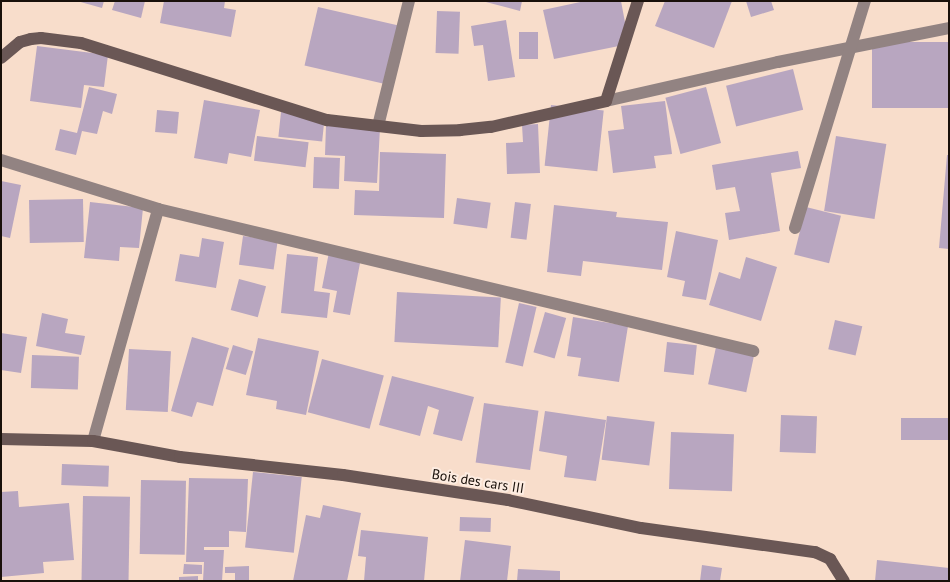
<!DOCTYPE html>
<html>
<head>
<meta charset="utf-8">
<style>
	body { margin:0 }
	#map { position:relative; width:950px; height:582px; overflow:hidden; background:#f8ddcb; font-family:"PT Sans",sans-serif }
	div>[style] { position:absolute }
	[style*='--x'] { left:calc(var(--x)*1px); top:calc(var(--y)*1px); width:calc(var(--w)*1px); rotate:calc(var(--a)*1deg) }
	.building>* { inset:0; background:#b8a6c0; transform-origin:0 0 }
	.street>* { height:12px; margin:-6px; padding:0 6px; transform-origin:6px; border-radius:6px; background:#928382 }
	.secondary>* { height:12px; margin:-6px; padding:0 6px; transform-origin:6px; border-radius:6px; background:#6a5755 }
	span { translate:-50% -50%; white-space:nowrap; text-align:center; line-height:1.15; -webkit-text-stroke:4px #fdece1; paint-order:stroke }
	.street-label { font-size:14px; color:#19100a }
	.frame { position:absolute; inset:0; border:2px solid #19100a; pointer-events:none }
</style>
</head>
<body>
<div id="map">
	<div class="building">
		<i style="clip-path:polygon(77px 1px,104px 1px,102px 8px)"></i>
		<i style="clip-path:polygon(115px 1px,145px 1px,141px 18px,112px 10px)"></i>
		<i style="clip-path:polygon(164px 1px,225px 1px,224px 8px,236px 10px,231px 37px,160px 23px)"></i>
		<i style="clip-path:polygon(482px 1px,522px 1px,520px 11px)"></i>
		<i style="clip-path:polygon(585px 1px,621px 1px,629px 44px,554px 59px,543px 10px)"></i>
		<i style="clip-path:polygon(665px 1px,732px 1px,714px 48px,655px 26px)"></i>
		<i style="clip-path:polygon(746px 1px,771px 1px,774px 10px,751px 17px)"></i>
		<i style="left:318px;top:7px;width:86px;height:60px;rotate:13deg"></i>
		<i style="left:437px;top:11px;width:23px;height:42px;rotate:2deg"></i>
		<i style="clip-path:polygon(506px 20px,515px 77px,488px 81px,483px 45px,474px 46px,471px 26px)"></i>
		<i style="left:519px;top:32px;width:19px;height:27px"></i>
		<i style="left:949px;top:42px;width:66px;height:77px;rotate:90deg"></i>
		<i style="clip-path:polygon(37px 46px,108px 55px,104px 87px,84px 85px,81px 108px,30px 101px)"></i>
		<i style="left:793px;top:69px;width:42px;height:69px;rotate:76deg"></i>
		<i style="clip-path:polygon(89px 87px,117px 94px,112px 114px,103px 111px,97px 134px,82px 131px,76px 155px,55px 150px,60px 129px,77px 133px)"></i>
		<i style="left:706px;top:87px;width:58px;height:42px;rotate:75deg"></i>
		<i style="clip-path:polygon(204px 100px,260px 110px,251px 157px,229px 153px,227px 164px,194px 158px)"></i>
		<i style="clip-path:polygon(665px 101px,672px 154px,654px 156px,656px 168px,613px 173px,608px 131px,624px 129px,621px 106px)"></i>
		<i style="left:551px;top:105px;width:53px;height:61px;rotate:6deg"></i>
		<i style="left:157px;top:110px;width:22px;height:22px;rotate:5deg"></i>
		<i style="left:281px;top:112px;width:44px;height:25px;rotate:6deg"></i>
		<i style="clip-path:polygon(538px 124px,540px 173px,507px 174px,506px 143px,523px 142px,522px 125px)"></i>
		<i style="clip-path:polygon(326px 125px,380px 128px,377px 183px,344px 181px,345px 156px,325px 155px)"></i>
		<i style="left:257px;top:136px;width:52px;height:25px;rotate:7deg"></i>
		<i style="left:836px;top:136px;width:51px;height:76px;rotate:9deg"></i>
		<i style="clip-path:polygon(798px 151px,801px 168px,771px 173px,780px 231px,729px 240px,725px 213px,740px 211px,735px 187px,716px 190px,712px 165px)"></i>
		<i style="clip-path:polygon(380px 152px,446px 154px,444px 218px,354px 215px,355px 190px,379px 191px)"></i>
		<i style="clip-path:polygon(947px 155px,949px 155px,949px 249px,939px 248px)"></i>
		<i style="left:314px;top:157px;width:26px;height:31px;rotate:2deg"></i>
		<i style="clip-path:polygon(1px 181px,21px 185px,10px 238px,1px 236px)"></i>
		<i style="left:457px;top:198px;width:34px;height:26px;rotate:8deg"></i>
		<i style="left:83px;top:199px;width:43px;height:54px;rotate:89deg"></i>
		<i style="clip-path:polygon(90px 202px,143px 208px,139px 248px,120px 247px,119px 261px,84px 258px)"></i>
		<i style="left:515px;top:202px;width:16px;height:36px;rotate:7deg"></i>
		<i style="clip-path:polygon(554px 205px,617px 212px,616px 217px,668px 222px,662px 270px,583px 261px,581px 276px,547px 272px)"></i>
		<i style="left:806px;top:207px;width:36px;height:49px;rotate:14deg"></i>
		<i style="clip-path:polygon(676px 231px,718px 240px,706px 300px,682px 296px,685px 281px,667px 277px)"></i>
		<i style="left:243px;top:236px;width:35px;height:29px;rotate:8deg"></i>
		<i style="clip-path:polygon(202px 238px,224px 242px,216px 288px,175px 281px,180px 254px,199px 257px)"></i>
		<i style="clip-path:polygon(329px 252px,361px 258px,350px 315px,333px 312px,337px 291px,322px 288px)"></i>
		<i style="clip-path:polygon(287px 254px,318px 257px,314px 291px,330px 293px,327px 318px,281px 313px)"></i>
		<i style="clip-path:polygon(746px 257px,777px 267px,761px 321px,709px 305px,719px 272px,740px 279px)"></i>
		<i style="left:239px;top:279px;width:28px;height:32px;rotate:15deg"></i>
		<i style="left:397px;top:292px;width:104px;height:50px;rotate:3deg"></i>
		<i style="left:519px;top:303px;width:18px;height:61px;rotate:13deg"></i>
		<i style="left:545px;top:312px;width:22px;height:42px;rotate:16deg"></i>
		<i style="clip-path:polygon(42px 313px,68px 319px,65px 333px,85px 336px,81px 355px,36px 346px)"></i>
		<i style="clip-path:polygon(573px 317px,628px 326px,619px 382px,578px 376px,581px 358px,567px 356px)"></i>
		<i style="left:835px;top:320px;width:28px;height:30px;rotate:13deg"></i>
		<i style="clip-path:polygon(1px 333px,27px 337px,21px 373px,1px 370px)"></i>
		<i style="clip-path:polygon(192px 337px,229px 348px,213px 406px,197px 402px,192px 417px,171px 411px)"></i>
		<i style="clip-path:polygon(258px 338px,319px 351px,306px 415px,276px 409px,277px 401px,246px 395px)"></i>
		<i style="left:667px;top:342px;width:30px;height:30px;rotate:6deg"></i>
		<i style="left:233px;top:345px;width:21px;height:25px;rotate:17deg"></i>
		<i style="left:716px;top:347px;width:39px;height:38px;rotate:12deg"></i>
		<i style="left:129px;top:349px;width:42px;height:61px;rotate:3deg"></i>
		<i style="left:32px;top:355px;width:47px;height:33px;rotate:2deg"></i>
		<i style="left:322px;top:359px;width:64px;height:55px;rotate:15deg"></i>
		<i style="clip-path:polygon(392px 376px,474px 397px,462px 441px,433px 434px,439px 410px,428px 406px,420px 436px,379px 425px)"></i>
		<i style="left:484px;top:403px;width:55px;height:60px;rotate:8deg"></i>
		<i style="clip-path:polygon(545px 411px,606px 420px,596px 481px,564px 477px,567px 456px,539px 451px)"></i>
		<i style="left:781px;top:415px;width:36px;height:37px;rotate:2deg"></i>
		<i style="left:607px;top:416px;width:48px;height:44px;rotate:7deg"></i>
		<i style="left:949px;top:418px;width:22px;height:48px;rotate:90deg"></i>
		<i style="left:671px;top:432px;width:63px;height:57px;rotate:2deg"></i>
		<i style="left:62px;top:464px;width:47px;height:21px;rotate:2deg"></i>
		<i style="left:253px;top:472px;width:49px;height:76px;rotate:6deg"></i>
		<i style="clip-path:polygon(189px 478px,248px 479px,246px 532px,229px 531px,229px 547px,204px 547px,204px 550px,224px 550px,222px 581px,203px 581px,204px 562px,186px 562px)"></i>
		<i style="left:141px;top:480px;width:45px;height:74px;rotate:1deg"></i>
		<i style="clip-path:polygon(18px 491px,19px 507px,69px 503px,74px 560px,43px 562px,44px 573px,1px 577px,1px 492px)"></i>
		<i style="left:83px;top:496px;width:47px;height:85px;rotate:1deg"></i>
		<i style="clip-path:polygon(323px 505px,361px 513px,347px 581px,293px 581px,306px 515px,320px 518px)"></i>
		<i style="left:460px;top:517px;width:31px;height:14px;rotate:2deg"></i>
		<i style="clip-path:polygon(361px 530px,428px 537px,424px 581px,364px 581px,366px 557px,358px 556px)"></i>
		<i style="clip-path:polygon(465px 540px,511px 546px,507px 581px,460px 581px)"></i>
		<i style="clip-path:polygon(877px 560px,949px 568px,949px 581px,875px 581px)"></i>
		<i style="clip-path:polygon(184px 564px,202px 565px,202px 574px,183px 574px)"></i>
		<i style="clip-path:polygon(702px 565px,722px 568px,720px 581px,700px 581px)"></i>
		<i style="clip-path:polygon(249px 566px,249px 581px,235px 581px,235px 573px,225px 573px,225px 567px)"></i>
		<i style="clip-path:polygon(518px 569px,560px 571px,560px 581px,517px 581px)"></i>
		<i style="clip-path:polygon(198px 576px,198px 581px,179px 581px,179px 577px)"></i>
	</div>
	<div class="street">
		<i style="--x:606;--y:101;--w:176;--a:-12.8"></i>
		<i style="--x:778;--y:62;--w:174;--a:-11.2"></i>
		<i style="--x:378;--y:126;--w:129;--a:-76.1"></i>
		<i style="--x:1;--y:160;--w:164;--a:17.3"></i>
		<i style="--x:158;--y:209;--w:612;--a:13.42"></i>
		<i style="--x:795;--y:228;--w:238;--a:-72.9"></i>
		<i style="--x:93;--y:441;--w:241;--a:-74.3"></i>
	</div>
	<div class="secondary">
		<i style="--x:1;--y:58;--w:25;--a:-40"></i>
		<i style="--x:20;--y:42;--w:11;--a:-15"></i>
		<i style="--x:31;--y:39;--w:10;--a:-6"></i>
		<i style="--x:41;--y:38;--w:40;--a:7.1"></i>
		<i style="--x:81;--y:43;--w:258;--a:17.4"></i>
		<i style="--x:327;--y:120;--w:95;--a:6.7"></i>
		<i style="--x:421;--y:131;--w:39;--a:-1"></i>
		<i style="--x:460;--y:130;--w:31;--a:-6"></i>
		<i style="--x:491;--y:127;--w:118;--a:-12.7"></i>
		<i style="--x:606;--y:101;--w:105;--a:-72.3"></i>
		<i style="--x:1;--y:439;--w:92;--a:1.2"></i>
		<i style="--x:93;--y:441;--w:88;--a:10.4"></i>
		<i style="--x:180;--y:457;--w:164;--a:6.3"></i>
		<i style="--x:343;--y:475;--w:167;--a:8.6"></i>
		<i style="--x:508;--y:500;--w:136;--a:11.9"></i>
		<i style="--x:641;--y:528;--w:176;--a:7.9"></i>
		<i style="--x:815;--y:552;--w:17;--a:25"></i>
		<i style="--x:830;--y:559;--w:26;--a:58"></i>
	</div>
	<div class="street-label">
		<span style="left:478px;top:481px;rotate:9deg">Bois des cars III</span>
	</div>
	<div class="frame"></div>
</div>
</body>
</html>
